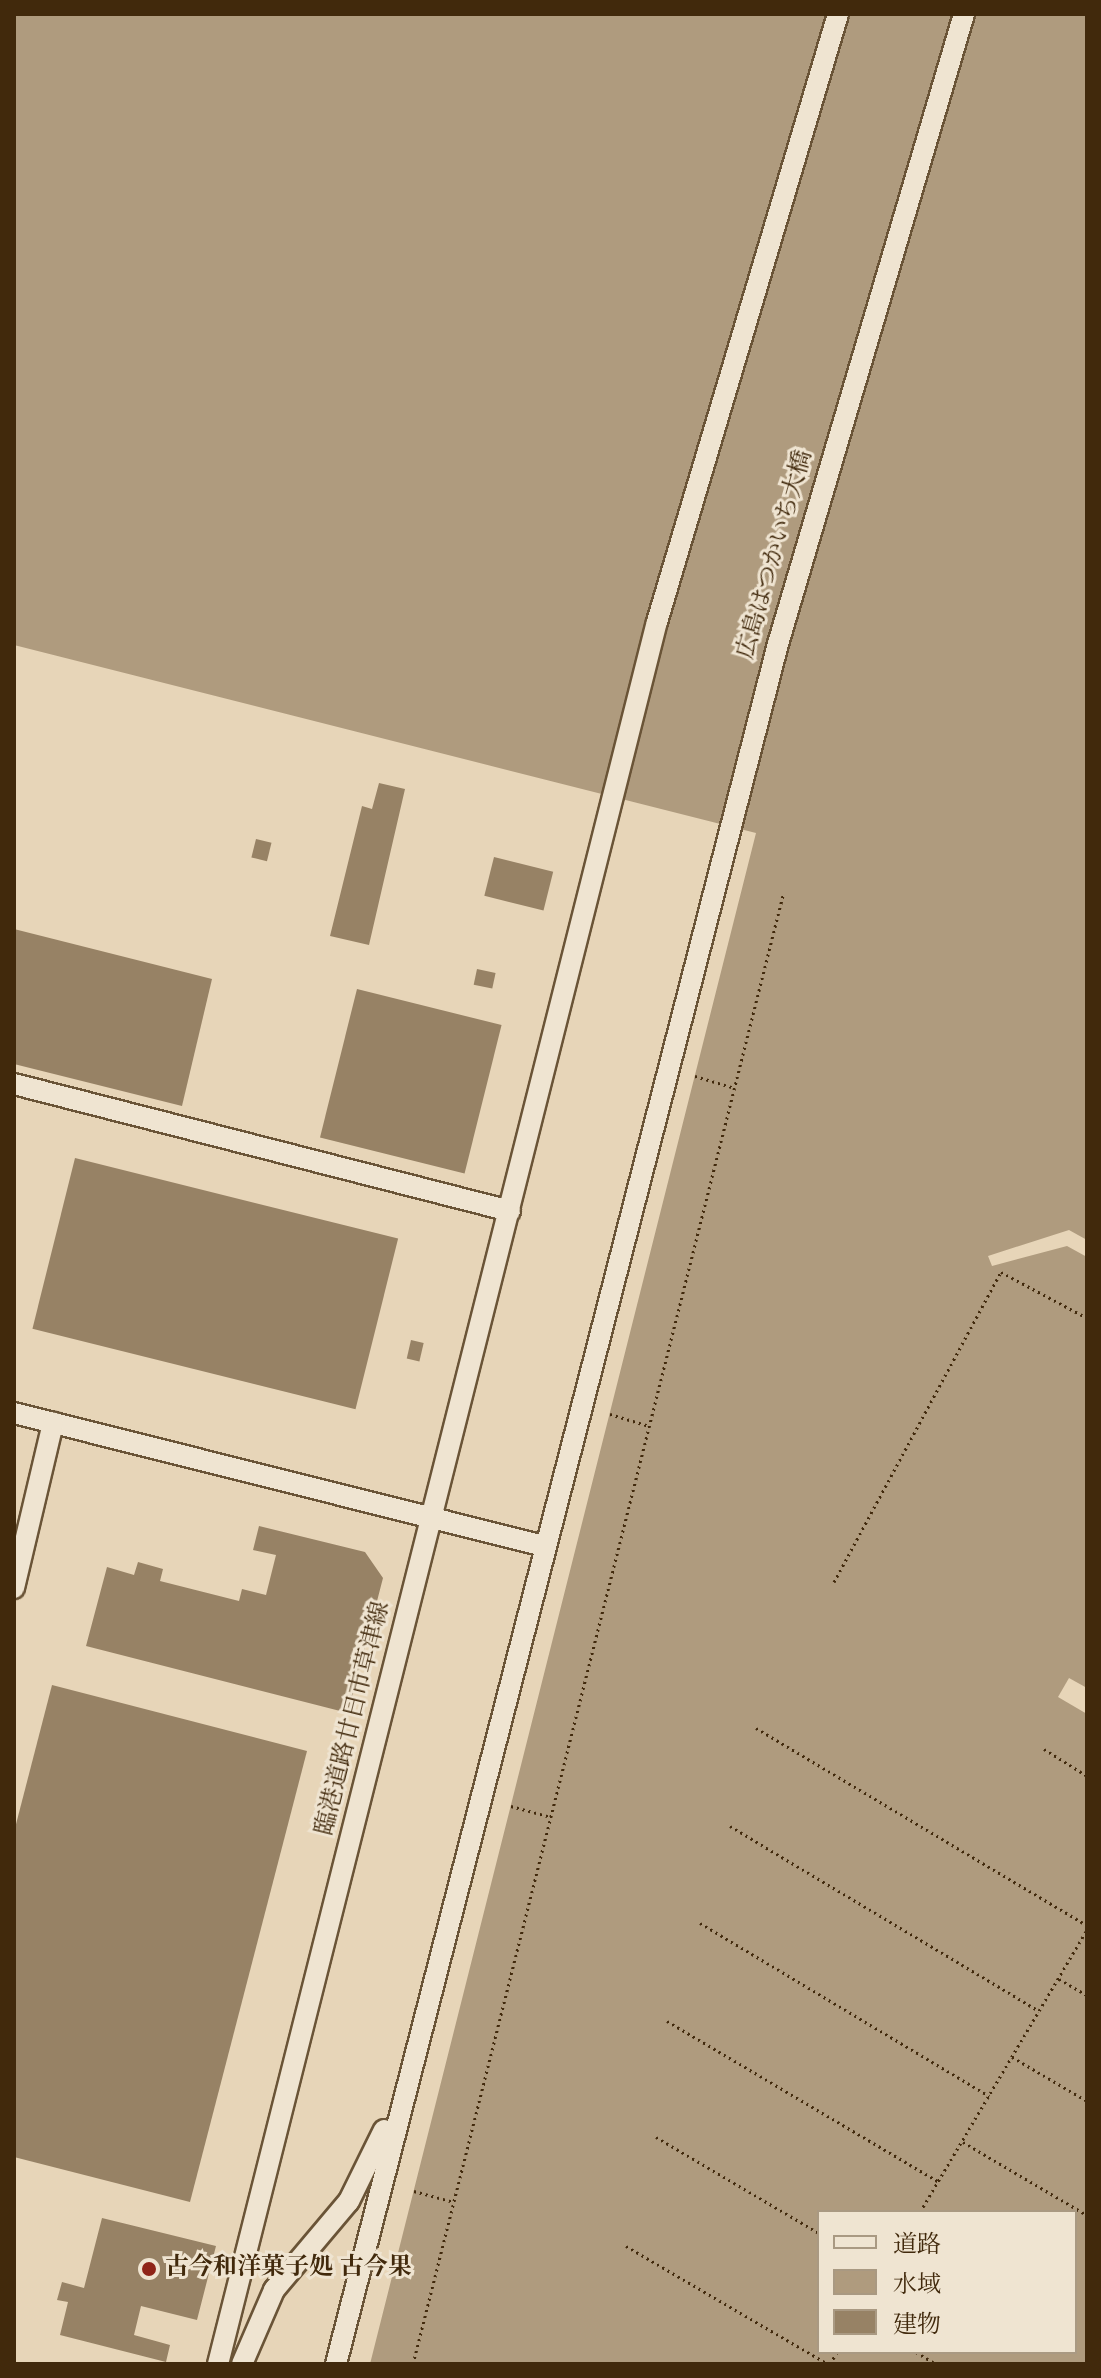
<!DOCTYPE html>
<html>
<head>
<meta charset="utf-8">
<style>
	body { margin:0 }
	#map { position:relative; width:1101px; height:2378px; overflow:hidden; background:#e7d5b8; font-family:"Old Standard TT","Noto Serif JP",serif }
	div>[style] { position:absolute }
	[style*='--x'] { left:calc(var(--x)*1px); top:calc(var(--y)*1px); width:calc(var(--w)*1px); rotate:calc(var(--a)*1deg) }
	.water>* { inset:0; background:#af9b7e }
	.pier>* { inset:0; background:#e7d5b8 }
	.building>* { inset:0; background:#978265; transform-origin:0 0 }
	.path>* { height:3px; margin-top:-1.5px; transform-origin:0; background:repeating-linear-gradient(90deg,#41290c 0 2px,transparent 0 6px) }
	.roads { filter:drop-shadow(2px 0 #6a5437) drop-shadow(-2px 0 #6a5437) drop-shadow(0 2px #6a5437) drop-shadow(0 -2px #6a5437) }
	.minor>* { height:20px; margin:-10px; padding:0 10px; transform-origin:10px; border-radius:10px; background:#efe4d1 }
	.dots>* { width:22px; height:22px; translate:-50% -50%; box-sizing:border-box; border:4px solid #efe4d1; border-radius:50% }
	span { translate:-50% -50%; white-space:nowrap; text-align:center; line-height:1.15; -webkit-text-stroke:6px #efe4d1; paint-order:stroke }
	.street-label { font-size:24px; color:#41290c }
	.poi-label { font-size:24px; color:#41290c; font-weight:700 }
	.left { translate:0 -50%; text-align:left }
	.frame { position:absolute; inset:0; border:16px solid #41290c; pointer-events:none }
	.legend { position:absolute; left:817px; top:2210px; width:260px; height:144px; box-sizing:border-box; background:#efe4d1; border:2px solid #a99982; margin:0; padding:10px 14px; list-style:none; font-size:24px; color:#41290c }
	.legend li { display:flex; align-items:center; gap:16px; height:40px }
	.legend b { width:40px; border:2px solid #a99982 }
</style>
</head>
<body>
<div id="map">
	<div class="water">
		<i style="clip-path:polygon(evenodd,14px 14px,1087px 14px,1087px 1240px,1069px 1230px,988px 1256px,992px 1266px,1067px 1246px,1087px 1257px,1087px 2364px,370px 2364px,756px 833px,14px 645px,14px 14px,819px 2212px,1075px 2212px,1075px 2352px,819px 2352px,819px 2212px)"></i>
	</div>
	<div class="pier">
		<i style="clip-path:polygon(1069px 1678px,1087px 1688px,1087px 1714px,1058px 1697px)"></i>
	</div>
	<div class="building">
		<i style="clip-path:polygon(379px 783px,405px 789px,369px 945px,330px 936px,362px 806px,372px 809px)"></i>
		<i style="left:256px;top:839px;width:16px;height:19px;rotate:14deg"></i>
		<i style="left:494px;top:857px;width:61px;height:40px;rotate:14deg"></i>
		<i style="clip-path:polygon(14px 929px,212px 979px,182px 1106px,14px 1064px)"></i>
		<i style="left:477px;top:969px;width:19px;height:16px;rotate:12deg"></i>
		<i style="left:357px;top:989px;width:149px;height:153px;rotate:14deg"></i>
		<i style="left:75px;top:1158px;width:333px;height:176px;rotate:14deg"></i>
		<i style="left:411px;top:1340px;width:13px;height:19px;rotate:13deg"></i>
		<i style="clip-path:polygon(259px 1526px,365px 1552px,383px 1578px,348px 1713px,86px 1646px,107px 1567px,134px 1575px,138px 1562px,163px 1569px,160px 1581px,239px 1601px,242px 1589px,266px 1595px,276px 1555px,253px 1550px)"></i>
		<i style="clip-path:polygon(52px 1685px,307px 1751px,190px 2202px,14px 2157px,14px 1832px)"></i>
		<i style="clip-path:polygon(102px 2218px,216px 2246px,197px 2320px,141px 2306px,134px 2335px,170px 2345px,166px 2362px,60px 2335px,68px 2302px,57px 2300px,62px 2282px,84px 2288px)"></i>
	</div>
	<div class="path">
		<i style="--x:695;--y:1076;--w:42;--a:16.7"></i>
		<i style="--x:610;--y:1414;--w:41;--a:17.1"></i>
		<i style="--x:834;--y:1582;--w:352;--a:-61.7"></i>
		<i style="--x:1001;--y:1272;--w:98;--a:28.1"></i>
		<i style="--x:756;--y:1728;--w:385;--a:30.8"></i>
		<i style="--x:1044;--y:1749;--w:51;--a:32.1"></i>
		<i style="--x:511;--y:1806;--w:41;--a:15.4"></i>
		<i style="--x:730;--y:1826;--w:360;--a:30.9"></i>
		<i style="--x:700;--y:1923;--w:337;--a:30.9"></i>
		<i style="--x:1059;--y:1979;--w:32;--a:30"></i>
		<i style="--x:667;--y:2021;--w:315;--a:30.6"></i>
		<i style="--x:1012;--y:2057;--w:87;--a:30.4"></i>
		<i style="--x:656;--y:2137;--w:189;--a:30.5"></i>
		<i style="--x:963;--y:2142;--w:144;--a:30.5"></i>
		<i style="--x:414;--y:2191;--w:41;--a:15.4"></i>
		<i style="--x:920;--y:2212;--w:328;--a:-59.4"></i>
		<i style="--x:626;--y:2246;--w:234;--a:30.3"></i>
		<i style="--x:916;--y:2352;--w:23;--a:31"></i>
		<i style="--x:413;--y:2364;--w:1515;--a:-75.86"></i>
		<i style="--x:830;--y:2364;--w:14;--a:-60"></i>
	</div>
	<div class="roads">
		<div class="minor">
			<i style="--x:14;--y:1084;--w:512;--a:14.36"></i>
			<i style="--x:14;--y:1413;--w:546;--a:14.09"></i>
			<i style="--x:14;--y:1588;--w:170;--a:-76.7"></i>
			<i style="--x:218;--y:2364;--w:1796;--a:-75.86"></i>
			<i style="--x:657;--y:622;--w:634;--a:-73.42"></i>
			<i style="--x:242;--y:2364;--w:81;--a:-66.6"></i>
			<i style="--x:274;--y:2290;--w:116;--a:-49.9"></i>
			<i style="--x:349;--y:2201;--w:79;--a:-63.8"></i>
			<i style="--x:336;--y:2364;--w:1776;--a:-75.59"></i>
			<i style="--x:778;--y:644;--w:657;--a:-73.55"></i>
		</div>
	</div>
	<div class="dots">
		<i style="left:149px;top:2269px;background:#8f2418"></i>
	</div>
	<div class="street-label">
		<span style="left:776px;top:555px;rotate:-74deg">広島はつかいち大橋</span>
		<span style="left:354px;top:1719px;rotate:-76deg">臨港道路廿日市草津線</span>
	</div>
	<div class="poi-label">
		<span class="left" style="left:165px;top:2269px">古今和洋菓子処 古今果</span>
	</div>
	<div class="frame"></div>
	<ul class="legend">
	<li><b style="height:10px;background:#efe4d1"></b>道路</li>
	<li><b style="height:22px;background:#af9b7e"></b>水域</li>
	<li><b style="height:22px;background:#978265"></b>建物</li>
	</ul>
</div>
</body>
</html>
